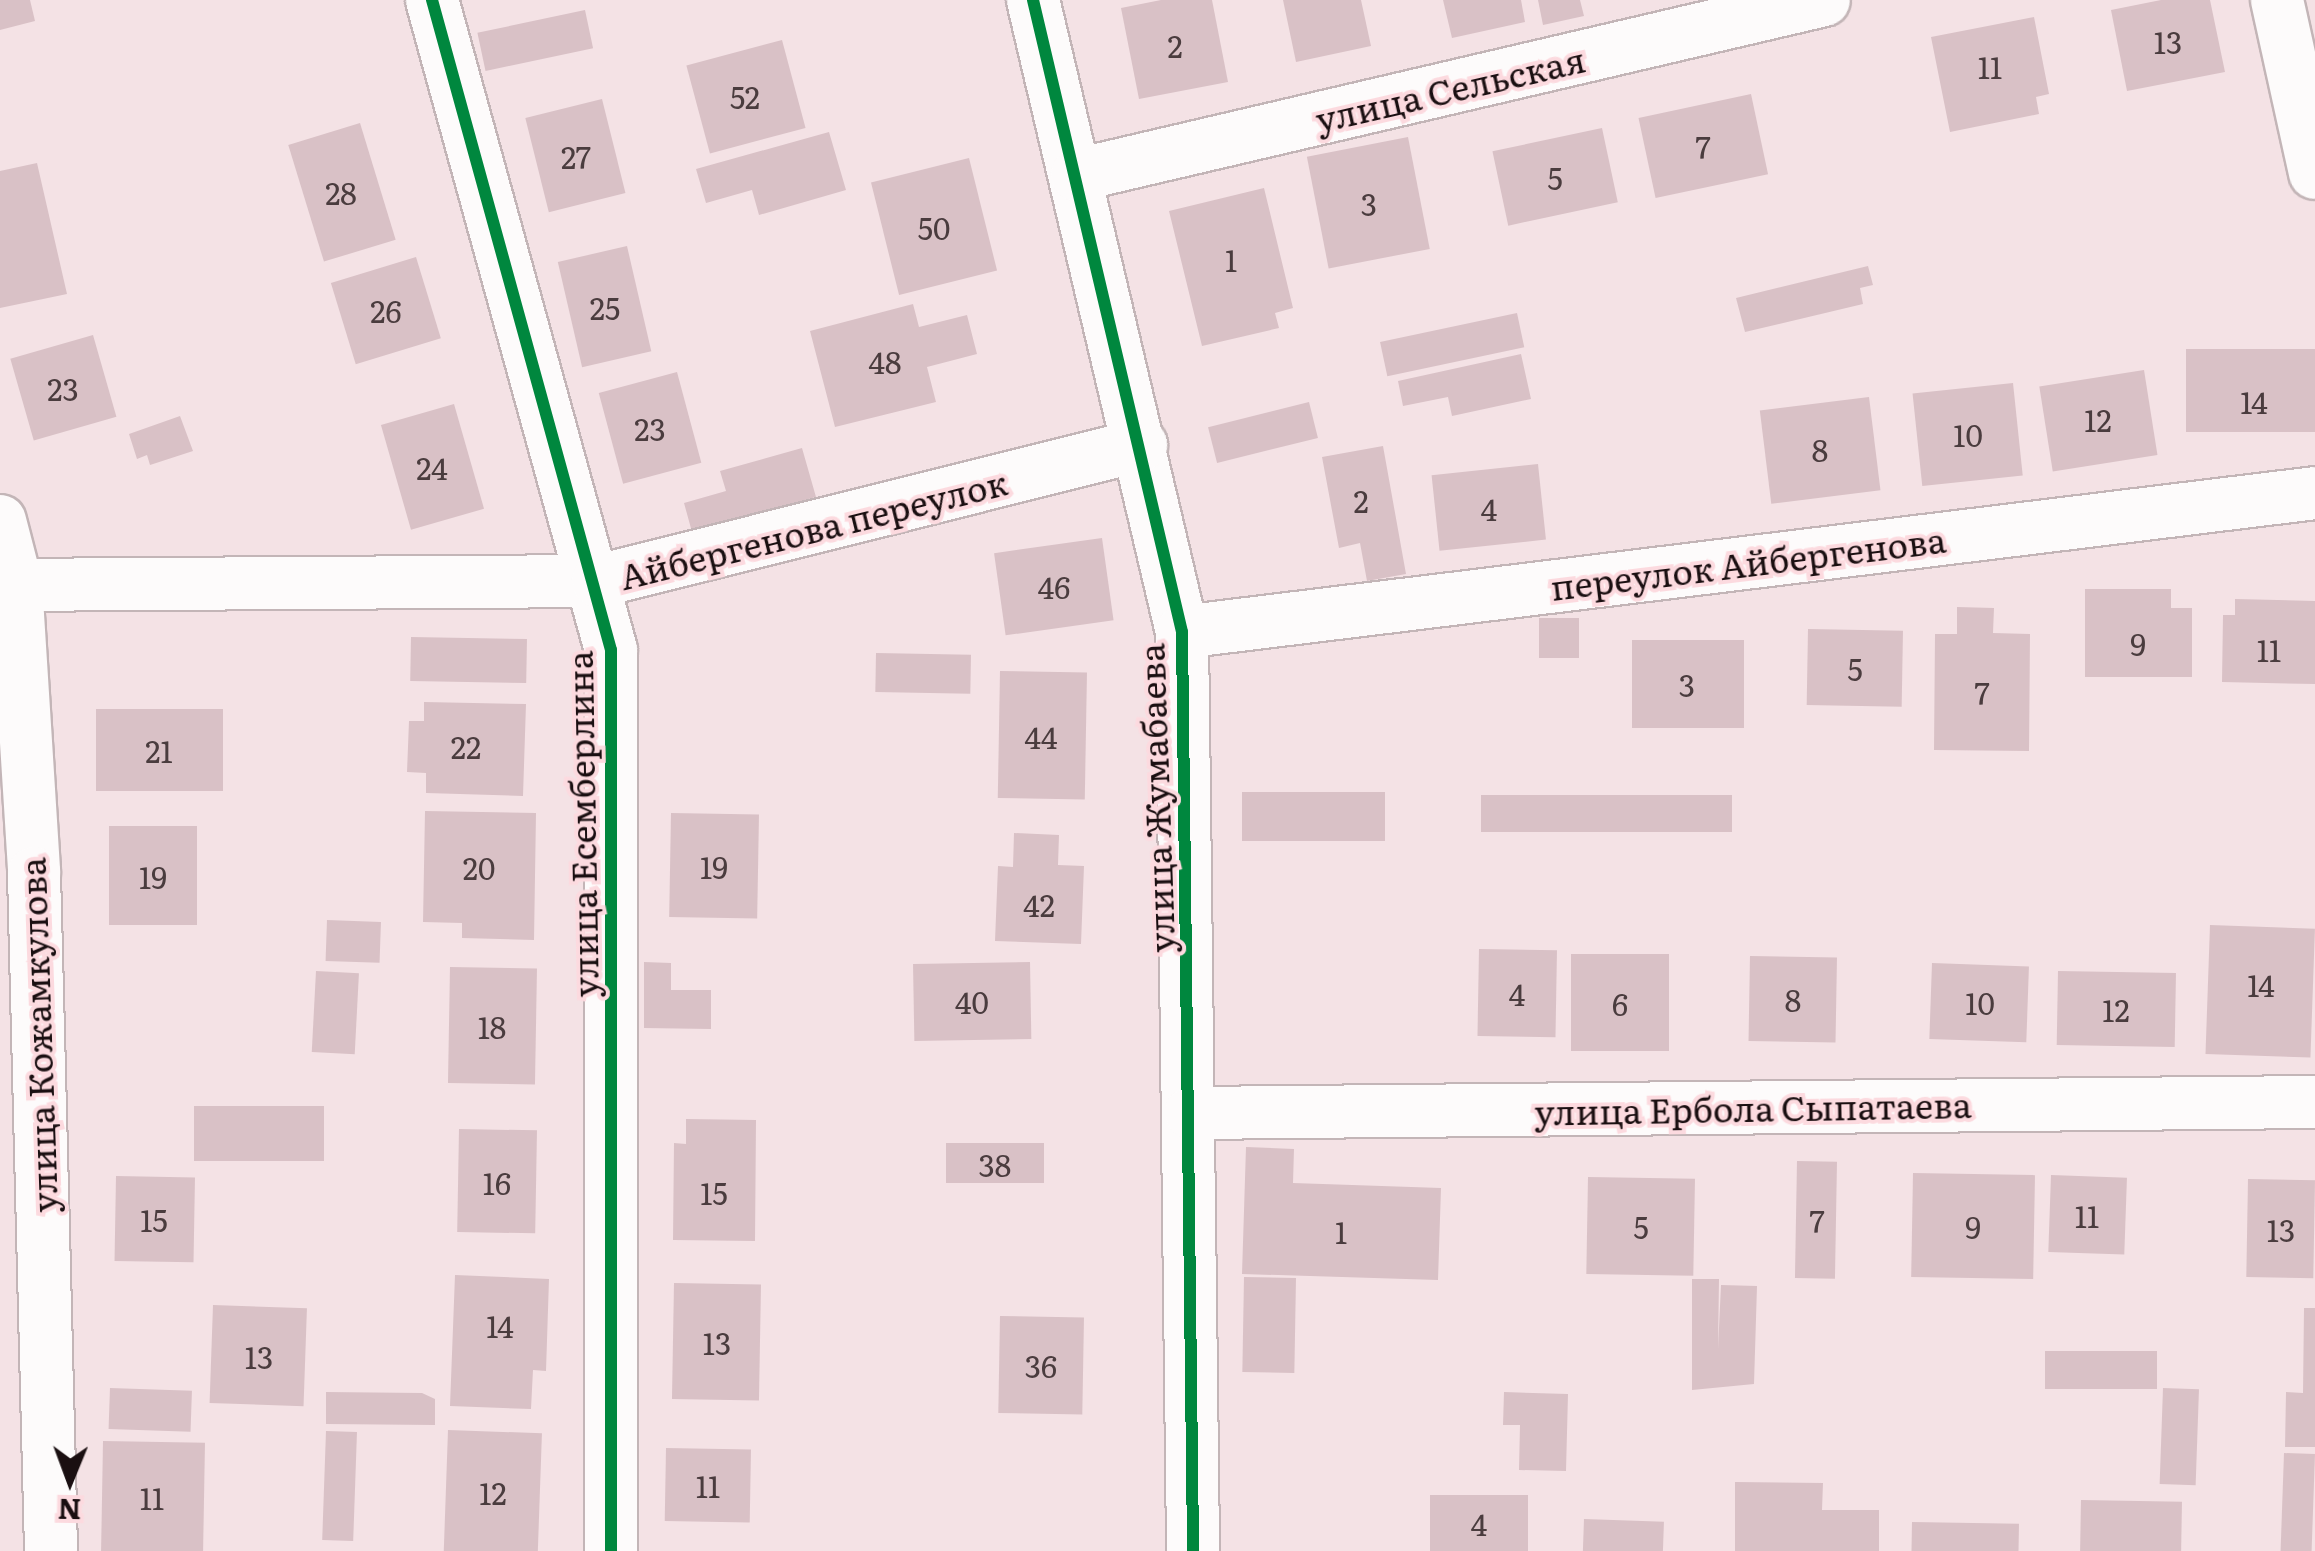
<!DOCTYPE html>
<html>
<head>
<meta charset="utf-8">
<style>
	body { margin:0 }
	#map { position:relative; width:2315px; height:1551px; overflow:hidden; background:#f4e2e5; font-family:Literata,serif }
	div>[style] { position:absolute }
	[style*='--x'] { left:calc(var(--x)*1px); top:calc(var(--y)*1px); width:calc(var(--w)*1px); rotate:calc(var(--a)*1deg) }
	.building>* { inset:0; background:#d9c1c6; transform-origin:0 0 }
	.roads { filter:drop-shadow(2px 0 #c3b5b7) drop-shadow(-2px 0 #c3b5b7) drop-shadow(0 2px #c3b5b7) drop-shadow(0 -2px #c3b5b7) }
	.minor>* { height:52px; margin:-26px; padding:0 26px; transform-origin:26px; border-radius:26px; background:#fdfbfb }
	.cycleway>* { height:12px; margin:-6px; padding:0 6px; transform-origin:6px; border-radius:6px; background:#00873e }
	span { translate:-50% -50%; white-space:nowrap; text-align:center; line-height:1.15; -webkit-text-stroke:8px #fcdadf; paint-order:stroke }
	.number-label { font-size:30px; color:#4a3c3e }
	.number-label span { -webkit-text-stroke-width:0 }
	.street-label { font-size:35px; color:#1a0f11 }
	.north { position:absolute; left:20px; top:1431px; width:100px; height:100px; -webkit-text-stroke:8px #fcdadf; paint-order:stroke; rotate:181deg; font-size:28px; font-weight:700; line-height:40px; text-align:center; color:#1a0f11 }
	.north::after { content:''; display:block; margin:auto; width:35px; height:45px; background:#1a0f11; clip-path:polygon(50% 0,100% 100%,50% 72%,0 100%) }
</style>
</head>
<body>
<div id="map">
	<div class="building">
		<i style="clip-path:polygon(0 0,30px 0,35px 21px,0 30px)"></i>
		<i style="clip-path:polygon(1161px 0,1212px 0,1228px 82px,1139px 99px,1121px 8px)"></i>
		<i style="clip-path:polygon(1283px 0,1361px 0,1371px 46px,1296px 62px)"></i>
		<i style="clip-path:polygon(1443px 0,1521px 0,1525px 22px,1452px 38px)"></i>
		<i style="clip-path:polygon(1538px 0,1580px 0,1584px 16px,1543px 25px)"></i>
		<i style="clip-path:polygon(2161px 0,2210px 0,2225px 72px,2127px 91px,2111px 10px)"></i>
		<i style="left:585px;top:10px;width:39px;height:110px;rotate:78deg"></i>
		<i style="clip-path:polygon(2034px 17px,2049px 94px,2036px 97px,2039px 114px,1950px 132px,1931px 37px)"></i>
		<i style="left:782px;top:40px;width:91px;height:99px;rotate:75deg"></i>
		<i style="left:1751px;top:94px;width:82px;height:115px;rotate:78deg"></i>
		<i style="left:602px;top:99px;width:97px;height:79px;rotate:76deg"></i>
		<i style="left:360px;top:123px;width:122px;height:75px;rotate:73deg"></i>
		<i style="left:1602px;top:128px;width:76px;height:112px;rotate:78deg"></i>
		<i style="clip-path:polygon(829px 132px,846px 190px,759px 215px,752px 190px,706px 203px,696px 169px)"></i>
		<i style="left:1408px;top:137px;width:114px;height:103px;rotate:79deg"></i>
		<i style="left:969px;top:158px;width:116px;height:101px;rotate:76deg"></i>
		<i style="clip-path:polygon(37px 163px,67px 294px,0 308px,0 171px)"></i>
		<i style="clip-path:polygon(1264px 188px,1293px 308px,1275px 313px,1279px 328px,1202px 346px,1169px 211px)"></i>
		<i style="left:627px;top:246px;width:108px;height:71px;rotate:77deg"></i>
		<i style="left:416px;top:257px;width:85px;height:89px;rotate:73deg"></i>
		<i style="clip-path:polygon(1868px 266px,1873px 285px,1860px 288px,1863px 304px,1745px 332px,1736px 298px)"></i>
		<i style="clip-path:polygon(913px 304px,919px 327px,967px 315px,977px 354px,927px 367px,936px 402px,835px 427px,810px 331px)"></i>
		<i style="left:1517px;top:313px;width:35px;height:140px;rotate:78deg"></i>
		<i style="left:93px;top:335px;width:85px;height:86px;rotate:74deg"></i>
		<i style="left:2315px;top:349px;width:83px;height:129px;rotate:90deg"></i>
		<i style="clip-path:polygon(1521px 354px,1531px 399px,1452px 416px,1448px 397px,1403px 406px,1398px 381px)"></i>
		<i style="left:2144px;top:370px;width:86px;height:106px;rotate:81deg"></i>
		<i style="left:677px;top:372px;width:94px;height:81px;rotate:75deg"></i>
		<i style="left:2013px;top:383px;width:93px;height:101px;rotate:84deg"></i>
		<i style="left:1869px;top:397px;width:94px;height:110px;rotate:83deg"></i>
		<i style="left:1309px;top:402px;width:37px;height:104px;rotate:76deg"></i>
		<i style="left:454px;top:404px;width:109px;height:76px;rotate:74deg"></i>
		<i style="clip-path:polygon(180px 416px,193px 451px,150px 465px,147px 455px,137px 459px,129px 434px)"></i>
		<i style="clip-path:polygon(1383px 446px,1406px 574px,1367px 581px,1360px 543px,1339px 548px,1322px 457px)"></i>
		<i style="clip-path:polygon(802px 448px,816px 497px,692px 532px,684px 503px,726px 491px,720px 471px)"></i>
		<i style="left:1538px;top:464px;width:76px;height:107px;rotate:84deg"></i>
		<i style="left:1102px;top:538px;width:83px;height:109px;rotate:82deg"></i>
		<i style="clip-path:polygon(2085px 589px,2171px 589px,2171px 608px,2192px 608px,2192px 677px,2085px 677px)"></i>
		<i style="clip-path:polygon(2235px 599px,2315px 601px,2315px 684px,2222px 682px,2223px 615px,2235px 615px)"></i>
		<i style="clip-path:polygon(1957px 607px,1994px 608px,1993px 633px,2030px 634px,2029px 751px,1934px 750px,1935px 634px,1957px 634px)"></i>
		<i style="left:1579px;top:618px;width:40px;height:40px;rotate:90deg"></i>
		<i style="left:1808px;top:629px;width:95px;height:76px;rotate:1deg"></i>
		<i style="left:411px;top:637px;width:116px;height:44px;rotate:1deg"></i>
		<i style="left:1632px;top:640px;width:112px;height:88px"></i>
		<i style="left:876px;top:653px;width:95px;height:39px;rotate:1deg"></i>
		<i style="left:1000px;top:671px;width:87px;height:127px;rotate:1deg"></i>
		<i style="clip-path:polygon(424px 702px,526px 704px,523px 796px,426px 793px,426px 773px,407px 772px,409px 721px,424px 721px)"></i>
		<i style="left:96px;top:709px;width:127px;height:82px"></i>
		<i style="left:1242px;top:792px;width:143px;height:49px"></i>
		<i style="left:1481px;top:795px;width:251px;height:37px"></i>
		<i style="clip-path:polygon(425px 811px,536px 813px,534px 940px,462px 938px,462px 923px,423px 922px)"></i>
		<i style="left:671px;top:813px;width:88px;height:104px;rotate:1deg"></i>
		<i style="left:109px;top:826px;width:88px;height:99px"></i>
		<i style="clip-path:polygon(1014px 833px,1059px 835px,1058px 865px,1084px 866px,1081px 944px,995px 941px,998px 866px,1013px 867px)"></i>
		<i style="left:327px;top:920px;width:54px;height:41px;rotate:2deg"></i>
		<i style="left:2210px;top:925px;width:105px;height:129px;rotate:2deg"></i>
		<i style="left:1479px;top:949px;width:78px;height:87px;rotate:1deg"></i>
		<i style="left:1571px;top:954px;width:98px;height:97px"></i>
		<i style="left:1750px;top:956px;width:87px;height:85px;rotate:1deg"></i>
		<i style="clip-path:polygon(644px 962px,671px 963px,671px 990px,711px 990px,711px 1029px,644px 1028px)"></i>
		<i style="left:1030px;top:962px;width:77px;height:117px;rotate:89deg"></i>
		<i style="left:1932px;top:963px;width:97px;height:76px;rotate:2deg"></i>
		<i style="left:450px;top:967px;width:87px;height:116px;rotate:1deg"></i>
		<i style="left:316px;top:971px;width:43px;height:81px;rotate:3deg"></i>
		<i style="left:2058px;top:971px;width:118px;height:74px;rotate:1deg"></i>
		<i style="left:194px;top:1106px;width:130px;height:55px"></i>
		<i style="clip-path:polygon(686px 1119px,756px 1120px,755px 1241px,673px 1240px,674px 1143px,686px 1144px)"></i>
		<i style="left:459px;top:1129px;width:78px;height:103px;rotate:1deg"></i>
		<i style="left:1044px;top:1143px;width:40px;height:98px;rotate:90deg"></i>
		<i style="clip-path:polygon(1246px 1147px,1294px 1149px,1293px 1183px,1441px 1188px,1438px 1280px,1242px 1274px)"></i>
		<i style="left:1797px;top:1161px;width:40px;height:117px;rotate:1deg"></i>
		<i style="left:1913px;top:1173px;width:122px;height:104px;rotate:1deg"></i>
		<i style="left:2051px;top:1175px;width:76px;height:77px;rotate:2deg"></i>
		<i style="left:116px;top:1176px;width:79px;height:85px;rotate:1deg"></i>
		<i style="left:1588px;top:1177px;width:107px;height:97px;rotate:1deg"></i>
		<i style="left:2248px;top:1179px;width:67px;height:98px;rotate:1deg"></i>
		<i style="clip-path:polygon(455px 1275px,549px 1279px,546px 1371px,533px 1370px,531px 1409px,450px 1406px)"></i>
		<i style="left:1244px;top:1277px;width:52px;height:95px;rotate:1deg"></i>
		<i style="clip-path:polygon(1692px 1279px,1719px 1279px,1718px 1349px,1721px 1285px,1757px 1286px,1754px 1384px,1692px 1390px)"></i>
		<i style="left:674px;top:1283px;width:87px;height:116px;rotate:1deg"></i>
		<i style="left:213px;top:1305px;width:94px;height:98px;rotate:2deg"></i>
		<i style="clip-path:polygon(2304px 1308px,2315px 1308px,2315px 1447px,2285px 1447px,2286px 1392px,2303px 1393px)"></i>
		<i style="left:1000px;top:1316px;width:84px;height:97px;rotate:1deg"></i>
		<i style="left:2045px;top:1351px;width:112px;height:38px"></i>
		<i style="left:110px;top:1388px;width:82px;height:41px;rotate:2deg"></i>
		<i style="left:2163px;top:1388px;width:36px;height:96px;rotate:2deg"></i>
		<i style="clip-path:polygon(326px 1392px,422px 1393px,435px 1399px,435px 1425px,326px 1424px)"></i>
		<i style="clip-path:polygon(1504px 1392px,1568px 1394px,1566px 1471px,1519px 1470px,1520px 1425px,1503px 1425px)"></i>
		<i style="left:448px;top:1430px;width:94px;height:121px;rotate:2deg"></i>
		<i style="left:326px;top:1431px;width:31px;height:109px;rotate:2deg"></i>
		<i style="left:103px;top:1441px;width:102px;height:110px;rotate:1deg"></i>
		<i style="left:666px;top:1448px;width:85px;height:73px;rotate:1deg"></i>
		<i style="left:2284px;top:1453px;width:31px;height:98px;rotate:2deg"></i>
		<i style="clip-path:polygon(1735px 1482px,1823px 1483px,1822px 1510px,1879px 1510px,1879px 1551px,1735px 1551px)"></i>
		<i style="left:1430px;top:1495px;width:98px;height:56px"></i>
		<i style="left:2081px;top:1500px;width:101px;height:51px;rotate:1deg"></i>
		<i style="left:1584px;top:1519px;width:80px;height:32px;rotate:2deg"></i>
		<i style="left:1912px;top:1522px;width:107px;height:29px;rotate:1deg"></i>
	</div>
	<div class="roads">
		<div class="minor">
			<i style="--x:432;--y:0;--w:674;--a:74.6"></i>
			<i style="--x:611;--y:650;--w:901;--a:90"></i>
			<i style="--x:1033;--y:0;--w:649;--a:76.73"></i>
			<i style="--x:1182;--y:632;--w:919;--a:89.31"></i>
			<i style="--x:2277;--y:0;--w:177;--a:77.6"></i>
			<i style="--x:1077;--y:175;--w:767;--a:-13.18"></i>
			<i style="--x:0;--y:521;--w:64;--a:75.5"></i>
			<i style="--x:16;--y:583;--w:291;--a:86.4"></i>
			<i style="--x:34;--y:873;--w:678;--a:88.56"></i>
			<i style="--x:0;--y:585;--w:598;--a:-0.38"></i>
			<i style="--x:598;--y:581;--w:560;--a:-14.06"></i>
			<i style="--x:1182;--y:632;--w:1141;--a:-6.99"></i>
			<i style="--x:1191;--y:1113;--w:1124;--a:-0.56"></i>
		</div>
	</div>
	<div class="cycleway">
		<i style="--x:432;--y:0;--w:674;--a:74.6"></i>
		<i style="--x:611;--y:650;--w:901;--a:90"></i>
		<i style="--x:1033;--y:0;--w:649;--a:76.73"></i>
		<i style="--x:1182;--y:632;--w:919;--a:89.31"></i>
	</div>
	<div class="number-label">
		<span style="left:2168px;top:41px">13</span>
		<span style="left:1175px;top:45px">2</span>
		<span style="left:1990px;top:66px">11</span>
		<span style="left:745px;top:96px">52</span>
		<span style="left:1703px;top:146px">7</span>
		<span style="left:576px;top:156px">27</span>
		<span style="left:1555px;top:177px">5</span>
		<span style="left:341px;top:192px">28</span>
		<span style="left:1369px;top:203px">3</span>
		<span style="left:934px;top:227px">50</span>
		<span style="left:1231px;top:259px">1</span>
		<span style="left:605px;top:307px">25</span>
		<span style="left:386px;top:310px">26</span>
		<span style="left:885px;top:361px">48</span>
		<span style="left:63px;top:388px">23</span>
		<span style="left:2254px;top:401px">14</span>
		<span style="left:2098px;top:419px">12</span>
		<span style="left:650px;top:428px">23</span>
		<span style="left:1968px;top:434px">10</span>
		<span style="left:1820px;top:449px">8</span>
		<span style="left:432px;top:467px">24</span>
		<span style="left:1361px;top:500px">2</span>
		<span style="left:1489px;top:508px">4</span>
		<span style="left:1054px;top:586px">46</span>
		<span style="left:2138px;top:643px">9</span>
		<span style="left:2269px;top:649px">11</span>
		<span style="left:1855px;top:668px">5</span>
		<span style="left:1687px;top:684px">3</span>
		<span style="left:1982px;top:692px">7</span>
		<span style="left:1041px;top:736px">44</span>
		<span style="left:466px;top:746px">22</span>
		<span style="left:159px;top:750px">21</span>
		<span style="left:714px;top:866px">19</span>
		<span style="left:479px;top:867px">20</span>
		<span style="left:153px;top:876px">19</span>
		<span style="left:1039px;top:904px">42</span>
		<span style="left:2261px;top:984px">14</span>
		<span style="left:1517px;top:993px">4</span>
		<span style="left:1793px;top:999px">8</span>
		<span style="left:972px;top:1001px">40</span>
		<span style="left:1980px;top:1002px">10</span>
		<span style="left:1620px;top:1003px">6</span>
		<span style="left:2116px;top:1009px">12</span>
		<span style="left:492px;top:1026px">18</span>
		<span style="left:995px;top:1164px">38</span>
		<span style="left:497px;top:1182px">16</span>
		<span style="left:714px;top:1192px">15</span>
		<span style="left:2087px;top:1215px">11</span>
		<span style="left:154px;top:1219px">15</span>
		<span style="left:1817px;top:1220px">7</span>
		<span style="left:1641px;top:1226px">5</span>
		<span style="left:1973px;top:1226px">9</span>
		<span style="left:2281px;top:1229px">13</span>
		<span style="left:1341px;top:1231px">1</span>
		<span style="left:500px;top:1325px">14</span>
		<span style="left:717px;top:1342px">13</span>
		<span style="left:259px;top:1356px">13</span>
		<span style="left:1041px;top:1365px">36</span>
		<span style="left:708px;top:1485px">11</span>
		<span style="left:493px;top:1492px">12</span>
		<span style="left:152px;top:1497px">11</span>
		<span style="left:1479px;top:1523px">4</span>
	</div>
	<div class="street-label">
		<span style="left:1450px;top:88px;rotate:-13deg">улица Сельская</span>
		<span style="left:813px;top:528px;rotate:-14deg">Айбергенова переулок</span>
		<span style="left:1748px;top:562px;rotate:-7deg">переулок Айбергенова</span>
		<span style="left:1155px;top:798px;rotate:-92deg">улица Жумабаева</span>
		<span style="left:581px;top:824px;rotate:-91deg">улица Есемберлина</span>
		<span style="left:37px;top:1035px;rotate:-92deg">улица Кожамкулова</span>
		<span style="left:1753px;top:1107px;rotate:-1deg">улица Ербола Сыпатаева</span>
	</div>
	<div class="north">N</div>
</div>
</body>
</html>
